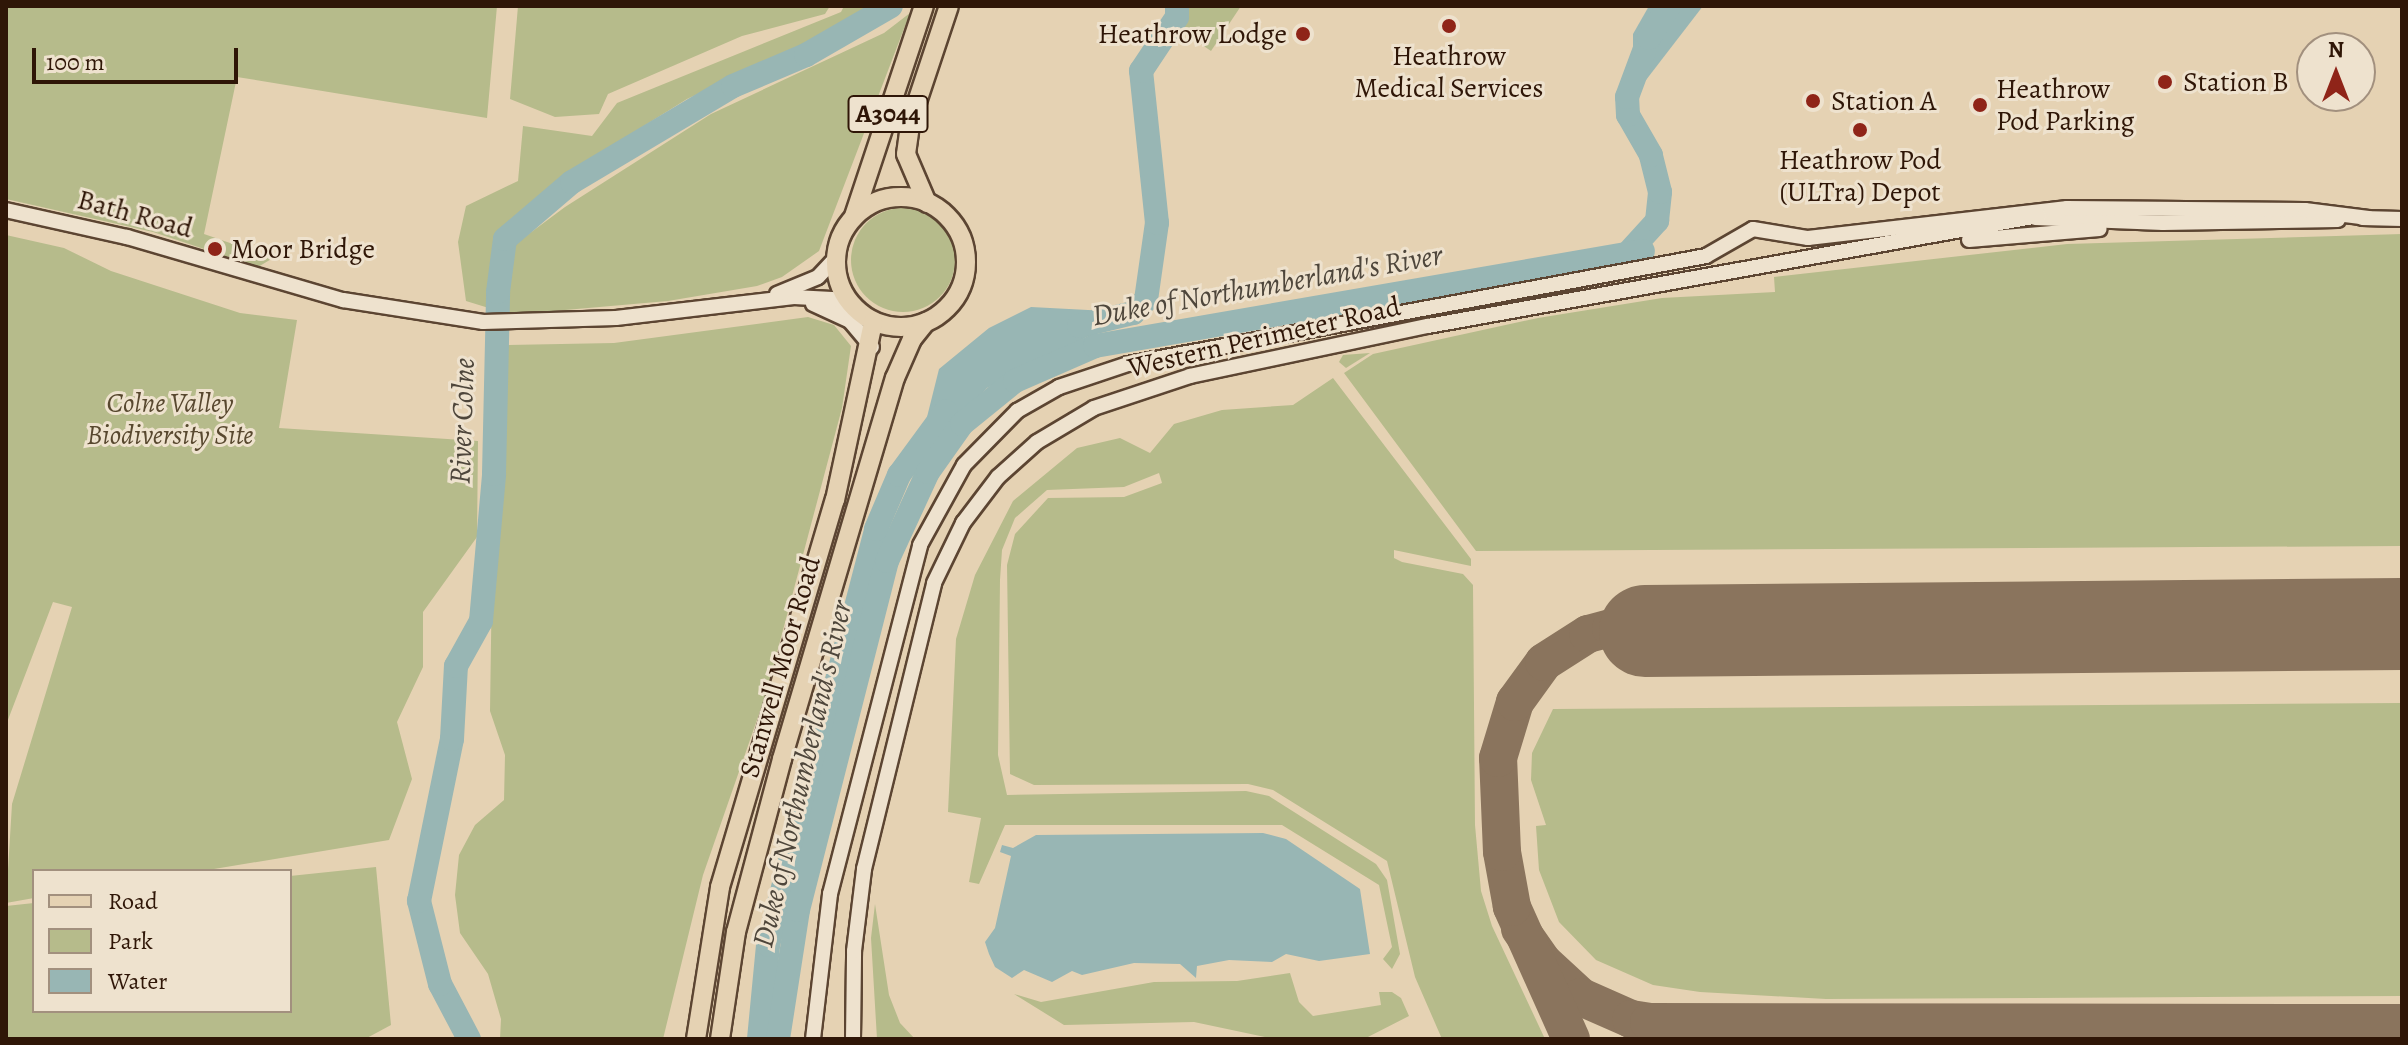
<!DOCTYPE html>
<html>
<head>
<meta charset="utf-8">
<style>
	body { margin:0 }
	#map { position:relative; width:2408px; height:1045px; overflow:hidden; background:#e5d2b3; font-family:Alegreya,serif }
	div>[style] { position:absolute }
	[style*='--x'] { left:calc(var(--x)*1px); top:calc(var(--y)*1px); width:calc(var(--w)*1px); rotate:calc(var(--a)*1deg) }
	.green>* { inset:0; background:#b6bb8b }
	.round { border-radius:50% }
	.water>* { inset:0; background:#98b6b4 }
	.river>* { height:24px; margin:-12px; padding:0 12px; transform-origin:12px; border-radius:12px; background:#98b6b4 }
	.taxiway>* { height:38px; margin:-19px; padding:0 19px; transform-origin:19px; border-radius:19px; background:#8a745d }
	.runway>* { height:92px; margin:-46px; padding:0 46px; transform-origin:46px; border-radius:46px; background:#8a745d }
	.roads { filter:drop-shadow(2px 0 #5c4532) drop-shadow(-2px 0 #5c4532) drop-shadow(0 2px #5c4532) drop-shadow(0 -2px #5c4532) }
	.minor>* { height:14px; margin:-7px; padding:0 7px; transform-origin:7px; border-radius:7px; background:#eee2ce }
	.major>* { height:18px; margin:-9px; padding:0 9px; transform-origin:9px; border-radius:9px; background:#e5d2b3 }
	.major>.ring { margin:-9px; padding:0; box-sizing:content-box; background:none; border:18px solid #e5d2b3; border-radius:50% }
	.dots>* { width:22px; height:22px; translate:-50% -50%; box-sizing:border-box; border:4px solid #eee2ce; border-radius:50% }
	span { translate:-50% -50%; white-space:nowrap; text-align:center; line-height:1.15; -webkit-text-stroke:6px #eee2ce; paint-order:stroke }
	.shield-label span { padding:2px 6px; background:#eee2ce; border:2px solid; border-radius:6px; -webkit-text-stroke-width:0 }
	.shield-label { font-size:26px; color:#2f1607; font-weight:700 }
	.poi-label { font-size:28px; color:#2f1607 }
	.right { translate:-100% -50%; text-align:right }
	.left { translate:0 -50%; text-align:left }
	.street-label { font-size:28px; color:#2f1607 }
	.park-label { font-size:28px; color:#58482f; font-style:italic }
	.water-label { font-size:30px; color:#4e463b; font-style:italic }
	.frame { position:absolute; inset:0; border:8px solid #2f1607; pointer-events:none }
	.legend { position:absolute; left:32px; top:869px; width:260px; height:144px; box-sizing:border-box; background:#eee2ce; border:2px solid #a2907e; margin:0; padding:10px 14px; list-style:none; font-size:24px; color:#2f1607 }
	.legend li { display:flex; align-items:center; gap:16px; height:40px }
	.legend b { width:40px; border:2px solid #a2907e }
	.north { position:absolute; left:2296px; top:32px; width:80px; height:80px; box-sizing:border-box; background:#eee2ce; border:2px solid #a2907e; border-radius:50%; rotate:0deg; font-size:22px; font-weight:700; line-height:32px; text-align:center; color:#2f1607 }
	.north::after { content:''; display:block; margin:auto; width:28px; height:36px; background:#8f2418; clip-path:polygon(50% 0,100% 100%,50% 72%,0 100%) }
	.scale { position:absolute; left:32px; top:48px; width:206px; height:36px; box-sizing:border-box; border:4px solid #2f1607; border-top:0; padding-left:10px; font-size:24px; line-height:28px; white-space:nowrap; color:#2f1607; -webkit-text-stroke:6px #eee2ce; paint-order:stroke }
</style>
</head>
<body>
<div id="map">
	<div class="green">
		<i style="clip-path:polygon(6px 6px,497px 6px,487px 118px,237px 77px,204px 234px,273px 258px,258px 267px,153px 232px,6px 199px)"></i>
		<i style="clip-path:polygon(518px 6px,830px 6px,825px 14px,742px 36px,608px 94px,599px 114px,555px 117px,510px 99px)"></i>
		<i style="clip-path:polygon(844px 6px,885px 6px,687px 99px,602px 152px,495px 235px,492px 309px,466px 301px,458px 242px,466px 206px,518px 181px,523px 126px,592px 136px,617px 103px,841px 12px)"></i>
		<i style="clip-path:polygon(1184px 6px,1241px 6px,1211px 51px,1179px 29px)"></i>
		<i style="clip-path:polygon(910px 13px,819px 251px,782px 277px,757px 286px,668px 301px,507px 315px,514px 245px,565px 207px,711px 114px,884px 33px)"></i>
		<i class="round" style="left:851px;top:208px;width:104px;height:104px"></i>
		<i style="clip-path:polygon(2402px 234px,2402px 546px,1476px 551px,1344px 373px,1373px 354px,1538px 318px,1662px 298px,1775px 292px,1774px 277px,2067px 244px)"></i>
		<i style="clip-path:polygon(6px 235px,64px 248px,111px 271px,240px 313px,297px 320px,279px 428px,478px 441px,477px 537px,423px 612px,423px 667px,397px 722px,412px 779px,389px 840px,202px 871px,34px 871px,34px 898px,6px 903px,12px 804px,72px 607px,53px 602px,6px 725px)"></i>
		<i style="clip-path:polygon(808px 317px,834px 325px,851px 346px,842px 408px,766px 694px,703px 875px,663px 1039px,500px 1039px,501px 1019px,488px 974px,460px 933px,455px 895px,459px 855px,475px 825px,504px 800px,505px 755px,490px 711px,492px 573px,496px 571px,491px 569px,504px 475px,507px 345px,614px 343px)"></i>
		<i style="clip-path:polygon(1370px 353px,1346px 368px,1339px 362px,1343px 355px)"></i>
		<i style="clip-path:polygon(1333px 378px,1471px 559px,1471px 566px,1394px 550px,1394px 558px,1402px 562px,1463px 574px,1473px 585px,1475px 825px,1481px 891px,1492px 926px,1545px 1039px,1442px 1039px,1415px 977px,1387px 861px,1273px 790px,1248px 784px,1034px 785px,1010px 774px,1007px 565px,1015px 534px,1048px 498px,1124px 497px,1162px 483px,1159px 473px,1124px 487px,1047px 490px,1015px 518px,1002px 550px,1000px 580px,998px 755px,1007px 795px,1246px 791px,1269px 796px,1376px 864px,1387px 880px,1400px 954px,1392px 969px,1383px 959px,1392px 947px,1379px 885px,1282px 825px,1005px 825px,979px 884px,969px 882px,981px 818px,948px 812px,956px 639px,975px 575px,1013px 501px,1077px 448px,1120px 438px,1150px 453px,1174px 424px,1222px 410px,1293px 405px)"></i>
		<i style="clip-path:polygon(2402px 703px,2402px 996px,1826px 999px,1700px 992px,1653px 985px,1596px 960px,1559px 922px,1539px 870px,1536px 826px,1546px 825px,1531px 780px,1532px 753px,1553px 709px)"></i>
		<i style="clip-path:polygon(376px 867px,391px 1025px,365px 1039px,6px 1039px,6px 906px,34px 903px,34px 1011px,290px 1011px,290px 876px)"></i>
		<i style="clip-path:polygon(875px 904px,889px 995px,900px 1023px,915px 1039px,877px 1039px,871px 938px)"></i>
		<i style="clip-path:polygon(1290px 973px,1299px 1002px,1313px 1016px,1381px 1005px,1379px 992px,1392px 992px,1401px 998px,1409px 1016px,1364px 1039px,1274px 1039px,1194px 1022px,1064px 1025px,1014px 994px,1041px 1002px,1154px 982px,1237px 981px)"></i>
	</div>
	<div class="water">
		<i style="clip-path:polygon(1649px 6px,1703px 6px,1646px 80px,1633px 76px,1633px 34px)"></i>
		<i style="clip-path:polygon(1031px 307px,1107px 311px,1110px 325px,987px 388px,935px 441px,923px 433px,939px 369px,989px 328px)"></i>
		<i style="clip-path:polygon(1263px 833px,1286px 839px,1360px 889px,1370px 954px,1319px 961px,1286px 954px,1272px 962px,1229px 960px,1197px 966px,1196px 978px,1180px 964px,1134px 963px,1082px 975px,1072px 971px,1052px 982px,1024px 970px,1012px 978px,995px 967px,989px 954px,985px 942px,995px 928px,1011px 856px,1000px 852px,1002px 845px,1013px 848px,1036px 835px)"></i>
	</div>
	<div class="river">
		<i style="--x:1627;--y:254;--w:45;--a:-47.7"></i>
		<i style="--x:1657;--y:221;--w:29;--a:-84"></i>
		<i style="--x:1660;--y:192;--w:38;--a:-104"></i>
		<i style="--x:1651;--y:155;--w:46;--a:-119.9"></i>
		<i style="--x:1628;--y:115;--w:18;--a:-93"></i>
		<i style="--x:1627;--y:97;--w:63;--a:-69.6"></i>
		<i style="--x:1649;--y:38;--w:38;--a:-58"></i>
		<i style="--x:1079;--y:326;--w:56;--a:-13.5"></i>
		<i style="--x:1133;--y:313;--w:18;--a:-45"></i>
		<i style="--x:1146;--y:300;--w:78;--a:-81.9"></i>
		<i style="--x:1157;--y:223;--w:153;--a:-96"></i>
		<i style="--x:1141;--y:71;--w:65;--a:-56.3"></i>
		<i style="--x:1177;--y:17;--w:11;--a:-90"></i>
		<i style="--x:469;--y:1039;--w:62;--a:-117.8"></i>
		<i style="--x:440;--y:984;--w:86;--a:-104.2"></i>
		<i style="--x:419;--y:901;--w:165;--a:-78.5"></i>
		<i style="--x:452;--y:739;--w:73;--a:-86.9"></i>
		<i style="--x:456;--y:666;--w:51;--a:-60.9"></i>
		<i style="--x:481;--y:621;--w:148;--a:-84.9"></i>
		<i style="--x:494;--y:474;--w:182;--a:-88.7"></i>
		<i style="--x:498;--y:292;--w:53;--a:-82.5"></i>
		<i style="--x:505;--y:239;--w:88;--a:-40.4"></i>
		<i style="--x:572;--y:182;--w:187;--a:-30.8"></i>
		<i style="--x:733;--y:86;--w:79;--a:-23"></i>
		<i style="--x:806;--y:55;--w:98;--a:-30"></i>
		<i style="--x:759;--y:1039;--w:94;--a:-84.5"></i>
		<i style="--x:768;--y:945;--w:430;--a:-75.4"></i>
		<i style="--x:876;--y:529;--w:59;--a:-66.9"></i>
		<i style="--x:899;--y:475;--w:79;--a:-53.7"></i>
		<i style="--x:778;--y:1039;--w:131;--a:-81.2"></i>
		<i style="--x:798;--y:910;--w:360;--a:-75.7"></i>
		<i style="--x:887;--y:561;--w:98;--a:-65.3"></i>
		<i style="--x:928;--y:472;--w:59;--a:-54.7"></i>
		<i style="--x:962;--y:424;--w:68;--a:-39.1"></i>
		<i style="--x:1015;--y:381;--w:87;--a:-23.6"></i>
		<i style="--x:1095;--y:346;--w:556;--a:-9.83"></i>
	</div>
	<div class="taxiway">
		<i style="--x:1520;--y:929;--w:40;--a:55.1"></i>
		<i style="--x:1543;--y:962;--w:52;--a:42.6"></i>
		<i style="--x:1581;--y:997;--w:55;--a:23.7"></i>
		<i style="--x:1631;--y:1019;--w:18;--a:9"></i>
		<i style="--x:1649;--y:1022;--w:753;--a:0.08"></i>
		<i style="--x:1571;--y:1039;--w:145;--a:-114.1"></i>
		<i style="--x:1512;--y:907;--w:56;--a:-100.3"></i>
		<i style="--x:1502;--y:852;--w:94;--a:-92.4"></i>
		<i style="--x:1498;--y:758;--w:59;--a:-73.1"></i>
		<i style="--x:1515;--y:702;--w:49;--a:-54.1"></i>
		<i style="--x:1544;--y:662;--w:52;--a:-32.5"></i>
		<i style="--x:1588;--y:634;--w:24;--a:-15"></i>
		<i style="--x:1611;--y:628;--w:34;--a:5"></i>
	</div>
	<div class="runway">
		<i style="--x:1645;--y:631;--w:757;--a:-0.53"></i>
	</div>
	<div class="roads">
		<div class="minor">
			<i style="--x:6;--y:210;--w:124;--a:12.6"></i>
			<i style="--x:127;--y:237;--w:225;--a:16.3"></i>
			<i style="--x:343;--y:300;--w:142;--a:8.9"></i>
			<i style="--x:483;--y:322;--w:133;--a:-1.7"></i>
			<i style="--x:616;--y:318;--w:179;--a:-6.7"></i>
			<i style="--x:794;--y:297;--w:38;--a:3"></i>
			<i style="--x:832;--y:299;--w:23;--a:23"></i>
			<i style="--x:2035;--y:218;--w:128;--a:2.2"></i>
			<i style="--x:2163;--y:223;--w:175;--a:-1"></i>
			<i style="--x:2362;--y:218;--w:40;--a:1.4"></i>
			<i style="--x:1969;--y:240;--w:131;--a:-4.8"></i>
			<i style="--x:777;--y:294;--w:44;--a:-22.5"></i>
			<i style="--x:818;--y:277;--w:25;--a:-47"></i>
			<i style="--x:813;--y:304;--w:41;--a:24.7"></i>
			<i style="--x:850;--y:321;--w:34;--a:50"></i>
			<i style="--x:813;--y:1039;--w:146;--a:-83.3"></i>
			<i style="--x:830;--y:894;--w:360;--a:-75.5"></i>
			<i style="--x:920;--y:545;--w:91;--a:-61.2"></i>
			<i style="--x:964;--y:465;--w:76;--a:-45.5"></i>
			<i style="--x:1017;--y:411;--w:48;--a:-29.7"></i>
			<i style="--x:1059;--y:387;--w:73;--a:-18.4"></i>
			<i style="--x:1128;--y:364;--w:588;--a:-10.58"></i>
			<i style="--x:1706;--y:256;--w:54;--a:-29.9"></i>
			<i style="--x:1753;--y:229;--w:56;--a:9.3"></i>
			<i style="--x:1808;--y:238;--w:261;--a:-6.6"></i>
			<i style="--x:2067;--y:208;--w:238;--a:0.5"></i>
			<i style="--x:2305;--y:210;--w:64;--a:7.2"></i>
			<i style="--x:853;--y:1039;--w:88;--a:-89.3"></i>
			<i style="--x:854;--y:951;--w:83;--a:-83"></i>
			<i style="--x:864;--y:869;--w:294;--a:-76.2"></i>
			<i style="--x:934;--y:583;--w:67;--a:-64.2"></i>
			<i style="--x:963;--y:523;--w:58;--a:-52.7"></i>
			<i style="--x:998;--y:477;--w:52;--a:-41.9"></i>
			<i style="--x:1037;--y:442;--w:66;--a:-30.8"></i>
			<i style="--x:1094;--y:408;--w:101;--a:-18.4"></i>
			<i style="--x:1190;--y:376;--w:243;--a:-11.9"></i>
			<i style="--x:1428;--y:326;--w:621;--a:-10.21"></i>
		</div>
		<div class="major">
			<i class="ring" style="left:836px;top:197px;width:112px;height:112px"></i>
			<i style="--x:927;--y:203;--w:53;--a:-113.2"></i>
			<i style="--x:906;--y:154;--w:34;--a:-82"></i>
			<i style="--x:911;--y:120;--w:120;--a:-71.6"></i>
			<i style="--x:854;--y:216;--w:221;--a:-71.6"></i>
			<i style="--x:696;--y:1039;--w:154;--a:-81"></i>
			<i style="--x:720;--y:887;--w:404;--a:-73.5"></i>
			<i style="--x:835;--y:500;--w:182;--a:-77.9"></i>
			<i style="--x:720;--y:1039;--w:108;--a:-81.5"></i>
			<i style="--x:736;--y:932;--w:179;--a:-75.1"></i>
			<i style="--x:782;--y:759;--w:397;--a:-73.5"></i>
			<i style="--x:895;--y:378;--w:43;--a:-66.4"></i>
			<i style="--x:912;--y:339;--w:22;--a:-51"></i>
		</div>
	</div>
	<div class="dots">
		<i style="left:1449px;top:26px;background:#8f2418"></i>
		<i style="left:1303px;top:34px;background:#8f2418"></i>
		<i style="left:2165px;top:82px;background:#8f2418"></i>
		<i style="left:1813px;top:101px;background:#8f2418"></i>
		<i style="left:1980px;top:105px;background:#8f2418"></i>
		<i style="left:1860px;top:130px;background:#8f2418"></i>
		<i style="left:215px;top:249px;background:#8f2418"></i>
	</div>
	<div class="shield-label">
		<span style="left:888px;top:114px">A3044</span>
	</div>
	<div class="poi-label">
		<span class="right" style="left:1287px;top:34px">Heathrow Lodge</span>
		<span style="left:1449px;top:72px">Heathrow<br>Medical Services</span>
		<span class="left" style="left:2183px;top:82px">Station B</span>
		<span class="left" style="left:1996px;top:105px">Heathrow<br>Pod Parking</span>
		<span class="left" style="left:1831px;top:101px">Station A</span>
		<span style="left:1860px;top:176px">Heathrow Pod<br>(ULTra) Depot</span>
		<span class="left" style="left:231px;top:249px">Moor Bridge</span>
	</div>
	<div class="street-label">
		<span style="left:135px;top:214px;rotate:15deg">Bath Road</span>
		<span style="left:1264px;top:337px;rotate:-13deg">Western Perimeter Road</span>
		<span style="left:780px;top:667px;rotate:-74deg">Stanwell Moor Road</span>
	</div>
	<div class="park-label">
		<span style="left:170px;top:419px">Colne Valley<br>Biodiversity Site</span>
	</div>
	<div class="water-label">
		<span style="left:1267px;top:285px;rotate:-10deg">Duke of Northumberland's River</span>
		<span style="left:462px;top:421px;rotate:-88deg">River Colne</span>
		<span style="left:802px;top:774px;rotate:-77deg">Duke of Northumberland's River</span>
	</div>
	<div class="frame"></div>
	<ul class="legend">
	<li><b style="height:10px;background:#e5d2b3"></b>Road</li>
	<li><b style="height:22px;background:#b6bb8b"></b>Park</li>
	<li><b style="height:22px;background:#98b6b4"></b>Water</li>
	</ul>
	<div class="north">N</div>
	<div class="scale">100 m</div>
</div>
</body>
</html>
